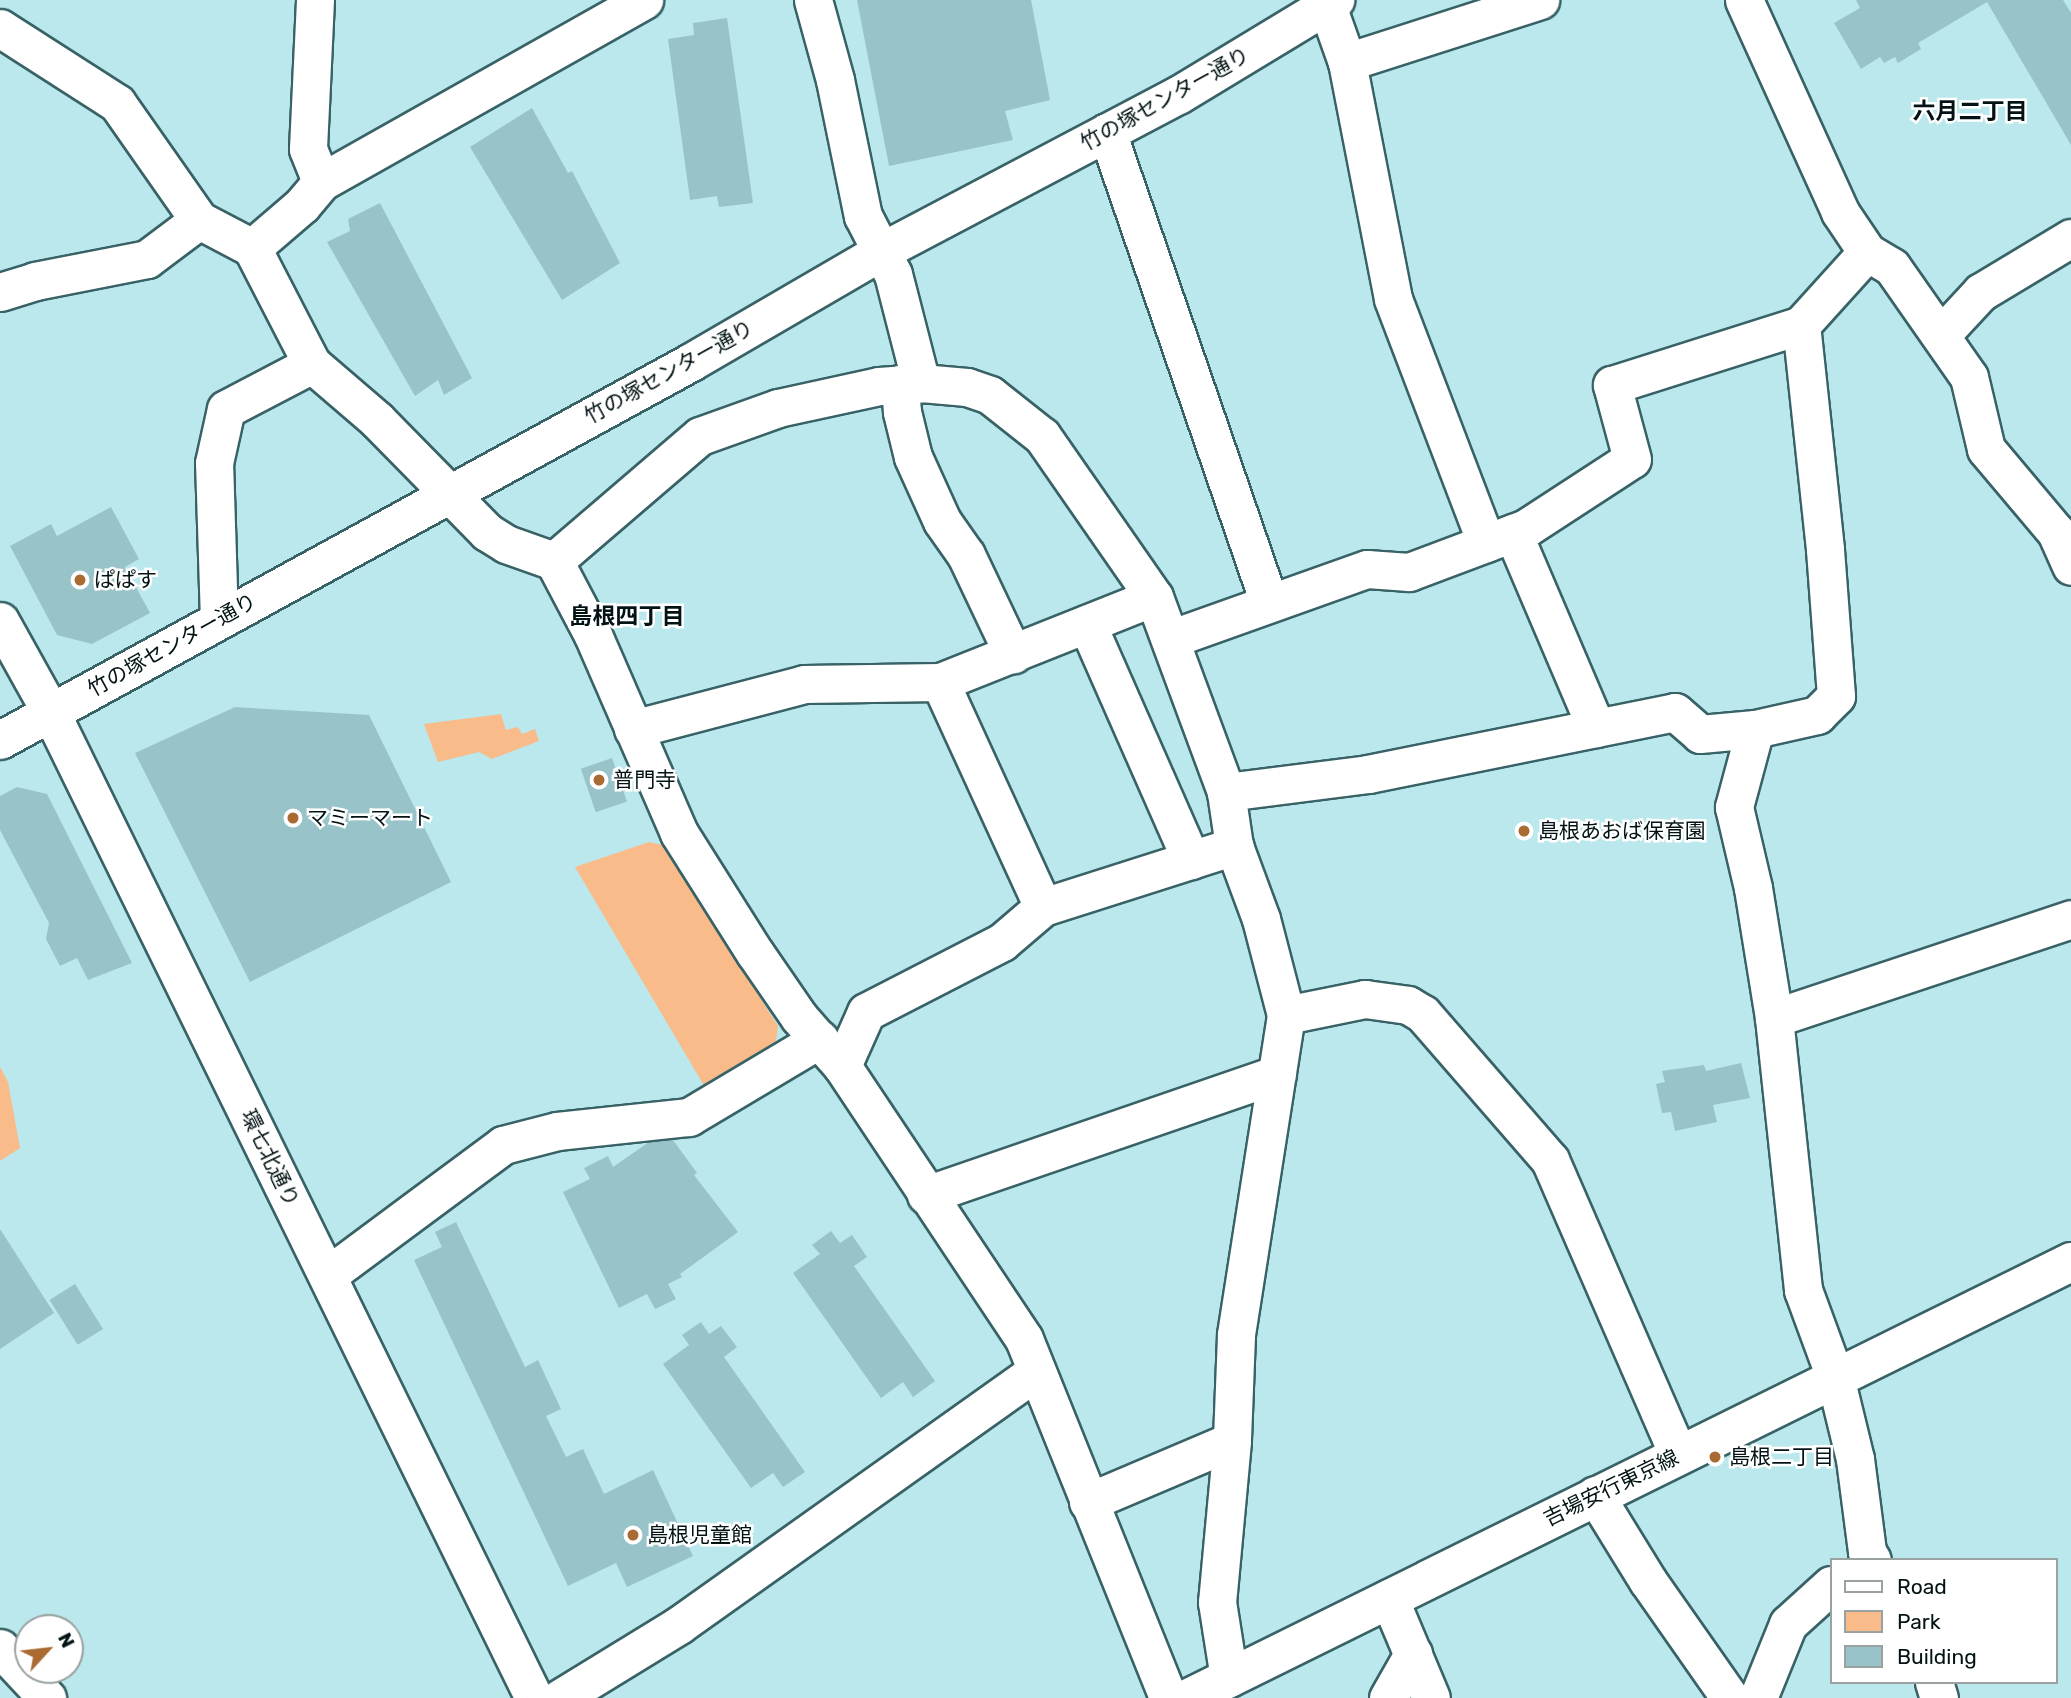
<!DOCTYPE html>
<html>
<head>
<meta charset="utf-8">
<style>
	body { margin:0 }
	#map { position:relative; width:2071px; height:1698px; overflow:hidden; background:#bbe8ed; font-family:Rubik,"Noto Sans JP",sans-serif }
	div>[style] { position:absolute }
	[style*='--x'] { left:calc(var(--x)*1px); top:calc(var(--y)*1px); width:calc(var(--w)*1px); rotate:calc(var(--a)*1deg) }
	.green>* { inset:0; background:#f9bb8a }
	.building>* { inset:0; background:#98c4c9; transform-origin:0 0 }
	.roads { filter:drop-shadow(2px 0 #386266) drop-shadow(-2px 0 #386266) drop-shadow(0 2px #386266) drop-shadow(0 -2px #386266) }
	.minor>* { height:37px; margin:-18.5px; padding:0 18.5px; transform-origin:18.5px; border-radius:18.5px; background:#fff }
	.major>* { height:38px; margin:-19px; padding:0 19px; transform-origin:19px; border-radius:19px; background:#fff }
	.dots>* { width:19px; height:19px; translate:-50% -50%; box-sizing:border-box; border:4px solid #fff; border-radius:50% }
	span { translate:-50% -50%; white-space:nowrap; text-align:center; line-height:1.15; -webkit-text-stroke:5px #fff; paint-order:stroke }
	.street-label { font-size:21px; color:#031315 }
	.poi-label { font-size:21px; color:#031315 }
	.left { translate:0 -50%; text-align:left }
	.neighbourhood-label { font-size:23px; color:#031315; font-weight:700 }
	.legend { position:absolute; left:1830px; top:1558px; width:228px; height:126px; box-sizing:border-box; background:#fff; border:2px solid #9aa1a1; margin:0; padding:9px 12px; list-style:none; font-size:21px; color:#031315 }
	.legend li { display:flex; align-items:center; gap:14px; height:35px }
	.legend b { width:35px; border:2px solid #9aa1a1 }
	.north { position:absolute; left:14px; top:1614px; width:70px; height:70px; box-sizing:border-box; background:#fff; border:2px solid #9aa1a1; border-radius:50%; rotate:63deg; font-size:19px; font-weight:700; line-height:28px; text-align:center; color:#031315 }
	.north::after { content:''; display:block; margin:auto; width:24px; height:32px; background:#aa6b33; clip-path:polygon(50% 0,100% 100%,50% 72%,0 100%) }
</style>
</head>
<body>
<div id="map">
	<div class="green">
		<i style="clip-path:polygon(501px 714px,506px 730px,518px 727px,522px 734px,535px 729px,539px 741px,492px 759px,479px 752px,438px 762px,424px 724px)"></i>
		<i style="clip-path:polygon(649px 842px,663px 845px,778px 1026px,776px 1041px,706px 1089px,575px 867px)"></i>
		<i style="clip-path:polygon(0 1067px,8px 1082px,20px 1148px,0 1161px)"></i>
	</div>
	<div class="building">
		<i style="clip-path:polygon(857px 0,1031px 0,1050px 100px,1005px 111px,1013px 140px,889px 166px)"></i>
		<i style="clip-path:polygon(1856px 0,2063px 0,2071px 13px,2071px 145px,1987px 2px,1918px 43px,1921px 49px,1898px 63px,1895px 57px,1884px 63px,1880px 57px,1861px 69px,1834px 23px,1860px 8px)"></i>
		<i style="clip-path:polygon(727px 18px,753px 203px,719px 207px,717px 196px,690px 200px,668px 39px,694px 35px,693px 23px)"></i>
		<i style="clip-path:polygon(532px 108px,568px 173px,572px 171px,620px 263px,562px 300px,470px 147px)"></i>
		<i style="clip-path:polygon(380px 203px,472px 378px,444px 395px,438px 380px,415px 396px,327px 242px,350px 231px,348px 219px)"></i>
		<i style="clip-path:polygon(111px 507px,139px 559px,125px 567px,150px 613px,92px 644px,57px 635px,10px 546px,51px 524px,57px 536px)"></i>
		<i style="clip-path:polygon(235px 707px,369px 715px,451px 882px,250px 982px,135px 753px)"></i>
		<i style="left:612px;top:758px;width:46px;height:33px;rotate:71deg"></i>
		<i style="clip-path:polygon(17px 787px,47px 794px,132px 963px,88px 980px,77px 958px,60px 966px,46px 939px,49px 923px,0 830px,0 796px)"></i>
		<i style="clip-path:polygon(1741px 1063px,1750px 1098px,1713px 1105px,1717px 1122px,1675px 1131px,1671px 1112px,1662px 1113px,1656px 1084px,1665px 1082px,1662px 1071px,1704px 1065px,1706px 1071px)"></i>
		<i style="clip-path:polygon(673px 1140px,697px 1173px,694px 1175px,738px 1232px,680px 1274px,682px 1277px,668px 1284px,676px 1299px,655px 1309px,647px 1294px,619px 1308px,563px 1192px,590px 1179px,584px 1168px,608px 1156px,613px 1167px,649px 1142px)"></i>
		<i style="clip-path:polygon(456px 1222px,525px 1367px,538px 1360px,561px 1409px,546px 1416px,566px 1457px,583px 1449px,604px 1494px,653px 1470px,693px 1556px,627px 1587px,616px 1563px,568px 1586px,414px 1260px,442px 1247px,435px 1232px)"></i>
		<i style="clip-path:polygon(0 1229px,54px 1313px,0 1349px)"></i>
		<i style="clip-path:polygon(831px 1231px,840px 1243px,852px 1235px,867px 1257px,854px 1266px,935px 1381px,913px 1397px,903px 1382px,881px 1398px,793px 1273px,820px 1254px,812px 1245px)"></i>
		<i style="left:75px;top:1284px;width:53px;height:30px;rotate:58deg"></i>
		<i style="clip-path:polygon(701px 1322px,709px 1334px,721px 1326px,737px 1347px,724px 1357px,805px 1472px,783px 1487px,773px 1473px,751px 1488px,663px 1364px,689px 1345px,682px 1335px)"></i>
	</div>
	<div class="roads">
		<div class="minor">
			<i style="--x:315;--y:0;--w:149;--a:92.7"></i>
			<i style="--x:308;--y:149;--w:35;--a:68"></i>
			<i style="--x:813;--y:0;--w:83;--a:74.6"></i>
			<i style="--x:835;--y:80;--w:139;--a:78.4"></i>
			<i style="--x:863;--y:216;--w:65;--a:62.7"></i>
			<i style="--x:893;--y:274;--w:113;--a:75.6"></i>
			<i style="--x:921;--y:383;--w:46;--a:5"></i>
			<i style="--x:967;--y:387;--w:24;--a:19"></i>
			<i style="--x:990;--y:395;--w:66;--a:38.3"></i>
			<i style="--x:1042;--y:436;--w:196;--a:55.2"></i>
			<i style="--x:1154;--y:597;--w:208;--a:69.7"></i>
			<i style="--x:1226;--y:792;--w:55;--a:81.6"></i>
			<i style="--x:1234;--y:846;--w:78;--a:69.7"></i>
			<i style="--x:1261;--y:919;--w:99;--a:75.4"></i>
			<i style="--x:1286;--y:1015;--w:324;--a:98.9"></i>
			<i style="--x:1236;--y:1335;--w:106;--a:92.2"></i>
			<i style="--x:1232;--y:1441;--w:162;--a:95.3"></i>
			<i style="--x:1217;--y:1602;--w:77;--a:81"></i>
			<i style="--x:1325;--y:0;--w:66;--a:70.5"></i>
			<i style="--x:1347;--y:62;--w:241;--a:79"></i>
			<i style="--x:1393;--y:299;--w:261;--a:69.1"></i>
			<i style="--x:1744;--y:0;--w:233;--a:65.6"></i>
			<i style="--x:1840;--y:212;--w:48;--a:56"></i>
			<i style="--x:1867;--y:252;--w:29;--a:31"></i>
			<i style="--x:1892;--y:267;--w:134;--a:55"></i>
			<i style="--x:1969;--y:377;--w:74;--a:76.7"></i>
			<i style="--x:1986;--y:449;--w:109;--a:49.9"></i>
			<i style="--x:2056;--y:532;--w:37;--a:66"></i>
			<i style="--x:0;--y:28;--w:139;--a:32.7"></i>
			<i style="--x:117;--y:103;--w:143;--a:55"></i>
			<i style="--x:199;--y:220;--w:60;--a:27.8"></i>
			<i style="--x:252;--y:248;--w:131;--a:62.7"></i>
			<i style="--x:312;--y:364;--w:86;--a:40.7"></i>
			<i style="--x:377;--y:420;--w:157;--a:45.5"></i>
			<i style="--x:487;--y:532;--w:22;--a:32"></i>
			<i style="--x:506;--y:544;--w:51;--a:19.5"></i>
			<i style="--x:554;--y:561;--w:84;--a:62.2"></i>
			<i style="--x:593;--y:635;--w:216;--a:66.5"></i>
			<i style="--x:679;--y:833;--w:142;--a:57.7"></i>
			<i style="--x:755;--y:953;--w:78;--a:55.5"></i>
			<i style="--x:799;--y:1017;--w:65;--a:48.7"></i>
			<i style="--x:842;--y:1066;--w:328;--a:56.3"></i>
			<i style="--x:1024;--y:1339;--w:387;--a:68.1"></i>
			<i style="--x:1347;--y:62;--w:203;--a:-17.8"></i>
			<i style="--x:1107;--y:132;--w:498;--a:71"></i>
			<i style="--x:252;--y:248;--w:66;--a:-40.7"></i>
			<i style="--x:302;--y:205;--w:30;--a:-50"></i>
			<i style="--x:321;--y:182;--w:371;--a:-29.4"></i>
			<i style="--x:0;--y:292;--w:37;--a:-17"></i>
			<i style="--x:35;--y:281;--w:114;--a:-11.1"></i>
			<i style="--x:147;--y:259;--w:65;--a:-36.9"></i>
			<i style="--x:1941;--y:335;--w:59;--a:-47.1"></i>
			<i style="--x:1981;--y:292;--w:105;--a:-31"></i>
			<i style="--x:900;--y:384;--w:28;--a:86"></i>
			<i style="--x:902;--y:412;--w:46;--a:76.3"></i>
			<i style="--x:913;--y:457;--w:70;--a:65.6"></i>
			<i style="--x:942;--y:521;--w:42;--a:54.8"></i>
			<i style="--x:966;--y:555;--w:110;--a:64.6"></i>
			<i style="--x:1513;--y:533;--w:212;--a:66.9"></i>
			<i style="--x:554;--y:561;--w:192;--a:-40.6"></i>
			<i style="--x:700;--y:436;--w:83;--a:-19.7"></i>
			<i style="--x:778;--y:408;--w:103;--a:-12.3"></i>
			<i style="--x:879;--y:386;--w:42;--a:-4.1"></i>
			<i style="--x:219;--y:620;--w:157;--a:-91.8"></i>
			<i style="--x:214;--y:463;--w:55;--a:-77.5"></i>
			<i style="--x:226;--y:409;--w:97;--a:-27.6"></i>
			<i style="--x:0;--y:621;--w:103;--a:60.9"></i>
			<i style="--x:50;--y:711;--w:1099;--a:63.88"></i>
			<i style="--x:1087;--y:624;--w:258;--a:66.2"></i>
			<i style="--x:1170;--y:639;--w:209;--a:-19.6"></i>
			<i style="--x:1367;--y:569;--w:42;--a:4.1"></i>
			<i style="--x:1409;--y:572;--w:125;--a:-20.6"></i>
			<i style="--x:1526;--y:528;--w:126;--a:-33.1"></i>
			<i style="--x:1632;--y:459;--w:77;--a:-105.1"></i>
			<i style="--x:1612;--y:385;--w:198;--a:-17.6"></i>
			<i style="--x:1801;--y:325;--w:98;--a:-47.9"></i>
			<i style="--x:940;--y:682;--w:247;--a:65.4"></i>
			<i style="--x:633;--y:729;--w:177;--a:-14.7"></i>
			<i style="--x:804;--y:684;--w:136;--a:-0.8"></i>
			<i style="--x:940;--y:682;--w:230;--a:-21.7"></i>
			<i style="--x:1755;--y:729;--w:81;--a:105.1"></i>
			<i style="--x:1734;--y:807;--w:83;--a:76.8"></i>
			<i style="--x:1753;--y:888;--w:132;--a:80.8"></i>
			<i style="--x:1774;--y:1018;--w:274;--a:83.9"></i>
			<i style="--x:1803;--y:1290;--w:93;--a:69.8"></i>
			<i style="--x:1835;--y:1377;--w:84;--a:76.3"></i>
			<i style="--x:1855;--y:1459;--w:94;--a:82.6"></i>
			<i style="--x:1867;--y:1552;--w:9;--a:58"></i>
			<i style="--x:0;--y:740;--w:788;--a:-28.68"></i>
			<i style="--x:691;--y:362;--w:219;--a:-30.2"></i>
			<i style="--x:880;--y:252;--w:337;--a:-27.8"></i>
			<i style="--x:1178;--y:95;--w:184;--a:-31.2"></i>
			<i style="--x:1226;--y:792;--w:143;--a:-7.2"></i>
			<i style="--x:1368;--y:774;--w:313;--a:-11.4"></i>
			<i style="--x:1675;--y:712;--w:33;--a:41"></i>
			<i style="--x:1700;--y:734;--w:55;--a:-5.2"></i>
			<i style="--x:1755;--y:729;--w:64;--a:-12.7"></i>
			<i style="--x:1817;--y:715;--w:27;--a:-45"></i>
			<i style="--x:1836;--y:696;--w:147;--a:-94.3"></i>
			<i style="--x:1825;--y:549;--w:225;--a:-96.1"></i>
			<i style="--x:1286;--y:1015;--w:81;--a:-11.4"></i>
			<i style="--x:1365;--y:999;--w:43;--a:7.9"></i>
			<i style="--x:1408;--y:1005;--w:17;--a:31"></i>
			<i style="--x:1423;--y:1014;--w:194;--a:49"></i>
			<i style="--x:1550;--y:1160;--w:321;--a:66.5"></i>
			<i style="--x:1774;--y:1018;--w:313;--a:-18.4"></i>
			<i style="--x:842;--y:1066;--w:59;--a:-66"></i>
			<i style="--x:866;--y:1012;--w:153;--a:-27.2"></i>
			<i style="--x:1002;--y:942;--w:54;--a:-40.5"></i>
			<i style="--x:1043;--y:907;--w:201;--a:-17.7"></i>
			<i style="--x:926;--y:1195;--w:371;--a:-19"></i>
			<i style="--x:328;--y:1275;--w:218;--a:-36.6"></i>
			<i style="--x:503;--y:1145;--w:56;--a:-14.5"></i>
			<i style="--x:557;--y:1131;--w:133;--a:-6.1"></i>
			<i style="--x:689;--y:1117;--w:152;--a:-30.8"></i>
			<i style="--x:1595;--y:1495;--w:101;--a:58.4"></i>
			<i style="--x:1648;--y:1581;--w:143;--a:55"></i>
			<i style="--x:1088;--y:1502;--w:156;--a:-23"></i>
			<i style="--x:1389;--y:1598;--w:108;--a:67.2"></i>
			<i style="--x:0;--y:1648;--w:69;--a:46.8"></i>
			<i style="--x:1934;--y:1682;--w:17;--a:73"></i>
			<i style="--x:560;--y:1698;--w:140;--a:-31.5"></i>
			<i style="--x:679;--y:1625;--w:437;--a:-35.4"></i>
			<i style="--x:1388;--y:1698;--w:51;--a:-60.4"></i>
			<i style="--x:1758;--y:1698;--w:80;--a:-67.9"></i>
			<i style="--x:1788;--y:1624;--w:58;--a:-42.2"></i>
		</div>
		<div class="major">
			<i style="--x:1189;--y:1698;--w:984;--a:-26.3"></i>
		</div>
	</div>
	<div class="dots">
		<i style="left:80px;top:580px;background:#aa6b33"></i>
		<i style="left:599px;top:780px;background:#aa6b33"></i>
		<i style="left:293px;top:818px;background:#aa6b33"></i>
		<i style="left:1524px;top:831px;background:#aa6b33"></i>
		<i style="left:1715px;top:1457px;background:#aa6b33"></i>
		<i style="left:633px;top:1535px;background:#aa6b33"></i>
	</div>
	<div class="street-label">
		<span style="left:1165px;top:99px;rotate:-29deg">竹の塚センター通り</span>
		<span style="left:669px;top:372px;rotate:-29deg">竹の塚センター通り</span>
		<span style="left:172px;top:645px;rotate:-29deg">竹の塚センター通り</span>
		<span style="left:270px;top:1158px;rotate:64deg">環七北通り</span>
		<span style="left:1611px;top:1488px;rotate:-26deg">吉場安行東京線</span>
	</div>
	<div class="poi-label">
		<span class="left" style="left:94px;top:580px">ぱぱす</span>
		<span class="left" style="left:613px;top:780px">普門寺</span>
		<span class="left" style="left:307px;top:818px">マミーマート</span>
		<span class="left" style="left:1538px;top:831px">島根あおば保育園</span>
		<span class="left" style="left:1729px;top:1457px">島根二丁目</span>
		<span class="left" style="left:647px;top:1535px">島根児童館</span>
	</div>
	<div class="neighbourhood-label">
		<span style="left:1970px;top:111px">六月二丁目</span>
		<span style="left:627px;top:616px">島根四丁目</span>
	</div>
	<ul class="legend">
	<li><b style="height:9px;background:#fff"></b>Road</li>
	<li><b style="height:19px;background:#f9bb8a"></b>Park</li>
	<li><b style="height:19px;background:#98c4c9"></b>Building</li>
	</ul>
	<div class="north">N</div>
</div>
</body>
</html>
